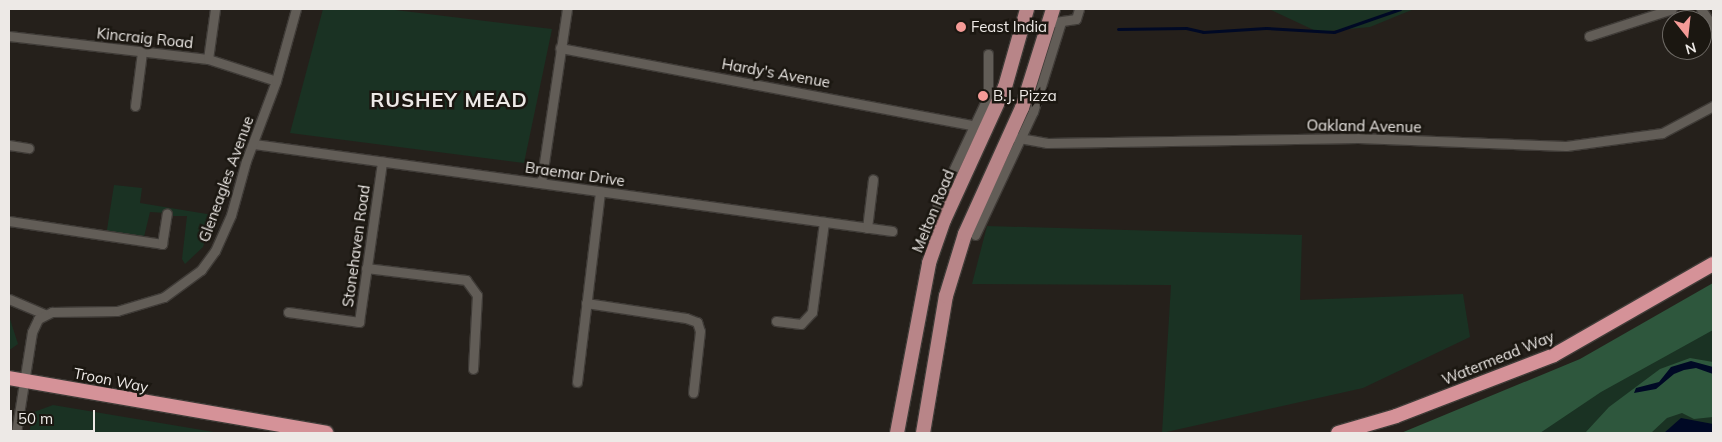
<!DOCTYPE html>
<html>
<head>
<meta charset="utf-8">
<style>
	body { margin:0 }
	#map { position:relative; width:1722px; height:442px; overflow:hidden; background:#25201b; font-family:Mulish,sans-serif }
	div>[style] { position:absolute }
	[style*='--x'] { left:calc(var(--x)*1px); top:calc(var(--y)*1px); width:calc(var(--w)*1px); rotate:calc(var(--a)*1deg) }
	.green>* { inset:0; background:#1a3223 }
	.forest>* { inset:0; background:#2e573d }
	.water>* { inset:0; background:#000925 }
	.stream>* { height:3px; margin:-1.5px; padding:0 1.5px; transform-origin:1.5px; border-radius:1.5px; background:#000925 }
	.roads { filter:drop-shadow(1px 0 #3f3b37) drop-shadow(-1px 0 #3f3b37) drop-shadow(0 1px #3f3b37) drop-shadow(0 -1px #3f3b37) }
	.minor>* { height:9px; margin:-4.5px; padding:0 4.5px; transform-origin:4.5px; border-radius:4.5px; background:#625d57 }
	.primary>* { height:14px; margin:-7px; padding:0 7px; transform-origin:7px; border-radius:7px; background:#b88588 }
	.trunk>* { height:14px; margin:-7px; padding:0 7px; transform-origin:7px; border-radius:7px; background:#d59298 }
	.dots>* { width:14px; height:14px; translate:-50% -50%; box-sizing:border-box; border:2px solid #1b1711; border-radius:50% }
	span { translate:-50% -50%; white-space:nowrap; text-align:center; line-height:1.15; -webkit-text-stroke:5px #1b1711; paint-order:stroke }
	.poi-label { font-size:15px; color:#ede9e6 }
	.left { translate:0 -50%; text-align:left }
	.street-label { font-size:15px; color:#ede9e6 }
	.district-label { font-size:20px; color:#ede9e6; font-weight:700; letter-spacing:1px }
	.frame { position:absolute; inset:0; border:10px solid #ede9e6; pointer-events:none }
	.north { position:absolute; left:1662px; top:10px; width:50px; height:50px; box-sizing:border-box; background:#1b1711; border:1px solid #6f6b66; border-radius:50%; rotate:164deg; font-size:14px; font-weight:700; line-height:20px; text-align:center; color:#ede9e6 }
	.north::after { content:''; display:block; margin:auto; width:18px; height:22px; background:#f59b97; clip-path:polygon(50% 0,100% 100%,50% 72%,0 100%) }
	.scale { position:absolute; left:10px; top:410px; width:85px; height:22px; box-sizing:border-box; border:2px solid #ede9e6; border-top:0; padding-left:6px; font-size:15px; line-height:18px; white-space:nowrap; color:#ede9e6; -webkit-text-stroke:4px #1b1711; paint-order:stroke }
</style>
</head>
<body>
<div id="map">
	<div class="green">
		<i style="clip-path:polygon(323px 9px,387px 9px,552px 29px,524px 163px,290px 133px)"></i>
		<i style="clip-path:polygon(1269px 9px,1414px 9px,1370px 27px,1318px 32px)"></i>
		<i style="clip-path:polygon(114px 185px,142px 188px,140px 203px,213px 215px,203px 247px,185px 264px,182px 259px,187px 216px,172px 216px,167px 209px,167px 213px,150px 212px,143px 241px,106px 236px)"></i>
		<i style="clip-path:polygon(987px 226px,1302px 235px,1300px 300px,1463px 294px,1470px 337px,1363px 388px,1162px 433px,1171px 285px,972px 284px)"></i>
		<i style="clip-path:polygon(1713px 296px,1713px 433px,1425px 433px)"></i>
		<i style="clip-path:polygon(9px 316px,18px 344px,11px 349px,9px 349px)"></i>
		<i style="clip-path:polygon(53px 405px,220px 433px,29px 433px,34px 412px)"></i>
	</div>
	<div class="forest">
		<i style="clip-path:polygon(1713px 283px,1713px 330px,1601px 392px,1540px 433px,1401px 433px,1580px 359px)"></i>
		<i style="clip-path:polygon(1690px 358px,1713px 362px,1713px 417px,1694px 419px,1682px 413px,1667px 418px,1651px 433px,1585px 433px,1609px 407px,1660px 369px)"></i>
	</div>
	<div class="water">
		<i style="clip-path:polygon(1691px 361px,1713px 367px,1713px 374px,1696px 368px,1684px 370px,1674px 374px,1656px 389px,1634px 393px,1636px 388px,1659px 382px,1671px 367px)"></i>
		<i style="clip-path:polygon(1681px 418px,1713px 424px,1713px 433px,1664px 433px)"></i>
	</div>
	<div class="stream">
		<i style="--x:1118;--y:29;--w:68;--a:-0.8"></i>
		<i style="--x:1186;--y:28;--w:17;--a:13"></i>
		<i style="--x:1203;--y:32;--w:63;--a:-3.6"></i>
		<i style="--x:1266;--y:28;--w:68;--a:3.4"></i>
		<i style="--x:1334;--y:32;--w:70;--a:-19.2"></i>
	</div>
	<div class="roads">
		<div class="minor">
			<i style="--x:1701;--y:9;--w:22;--a:56"></i>
			<i style="--x:1055;--y:22;--w:21;--a:-8"></i>
			<i style="--x:1076;--y:19;--w:10;--a:-73"></i>
			<i style="--x:9;--y:36;--w:200;--a:6.6"></i>
			<i style="--x:208;--y:59;--w:71;--a:17.9"></i>
			<i style="--x:1589;--y:36;--w:87;--a:-18"></i>
			<i style="--x:560;--y:48;--w:433;--a:10.6"></i>
			<i style="--x:208;--y:59;--w:50;--a:-82"></i>
			<i style="--x:135;--y:106;--w:54;--a:-82.6"></i>
			<i style="--x:1008;--y:136;--w:40;--a:10"></i>
			<i style="--x:1047;--y:143;--w:311;--a:-0.9"></i>
			<i style="--x:1358;--y:138;--w:208;--a:2.2"></i>
			<i style="--x:1566;--y:146;--w:97;--a:-7.7"></i>
			<i style="--x:1662;--y:133;--w:58;--a:-27.9"></i>
			<i style="--x:254;--y:144;--w:644;--a:7.77"></i>
			<i style="--x:9;--y:145;--w:20;--a:9"></i>
			<i style="--x:541;--y:183;--w:176;--a:-81.5"></i>
			<i style="--x:937;--y:205;--w:120;--a:-64.9"></i>
			<i style="--x:988;--y:96;--w:42;--a:-90"></i>
			<i style="--x:9;--y:221;--w:155;--a:8.5"></i>
			<i style="--x:162;--y:244;--w:31;--a:-81"></i>
			<i style="--x:867;--y:228;--w:49;--a:-83"></i>
			<i style="--x:975;--y:235;--w:136;--a:-64.8"></i>
			<i style="--x:1033;--y:112;--w:94;--a:-72.7"></i>
			<i style="--x:366;--y:268;--w:101;--a:6.8"></i>
			<i style="--x:466;--y:280;--w:19;--a:54"></i>
			<i style="--x:477;--y:295;--w:74;--a:93.1"></i>
			<i style="--x:9;--y:299;--w:38;--a:23"></i>
			<i style="--x:586;--y:303;--w:101;--a:8.5"></i>
			<i style="--x:686;--y:318;--w:12;--a:20"></i>
			<i style="--x:697;--y:322;--w:9;--a:72"></i>
			<i style="--x:700;--y:331;--w:62;--a:96.4"></i>
			<i style="--x:288;--y:312;--w:72;--a:8"></i>
			<i style="--x:359;--y:322;--w:162;--a:-81.8"></i>
			<i style="--x:776;--y:321;--w:25;--a:7"></i>
			<i style="--x:801;--y:324;--w:16;--a:-47"></i>
			<i style="--x:812;--y:312;--w:91;--a:-82.4"></i>
			<i style="--x:577;--y:382;--w:192;--a:-83.1"></i>
			<i style="--x:16;--y:433;--w:102;--a:-81"></i>
			<i style="--x:32;--y:332;--w:14;--a:-65"></i>
			<i style="--x:38;--y:319;--w:16;--a:-27"></i>
			<i style="--x:52;--y:312;--w:65;--a:-0.9"></i>
			<i style="--x:117;--y:311;--w:49;--a:-16.6"></i>
			<i style="--x:164;--y:297;--w:46;--a:-36.1"></i>
			<i style="--x:201;--y:270;--w:24;--a:-54"></i>
			<i style="--x:215;--y:251;--w:39;--a:-66"></i>
			<i style="--x:231;--y:215;--w:56;--a:-74.5"></i>
			<i style="--x:246;--y:161;--w:85;--a:-69.4"></i>
			<i style="--x:276;--y:81;--w:75;--a:-74.5"></i>
		</div>
		<div class="primary">
			<i style="--x:897;--y:433;--w:173;--a:-79.3"></i>
			<i style="--x:929;--y:263;--w:46;--a:-70.8"></i>
			<i style="--x:944;--y:220;--w:146;--a:-65.4"></i>
			<i style="--x:1005;--y:87;--w:81;--a:-74.2"></i>
			<i style="--x:923;--y:433;--w:139;--a:-80.5"></i>
			<i style="--x:946;--y:296;--w:65;--a:-73"></i>
			<i style="--x:965;--y:234;--w:138;--a:-65.7"></i>
			<i style="--x:1022;--y:108;--w:104;--a:-72.6"></i>
		</div>
		<div class="trunk">
			<i style="--x:9;--y:378;--w:322;--a:9.8"></i>
			<i style="--x:1338;--y:433;--w:60;--a:-16.3"></i>
			<i style="--x:1396;--y:416;--w:169;--a:-21.1"></i>
			<i style="--x:1554;--y:355;--w:183;--a:-29.8"></i>
		</div>
	</div>
	<div class="dots">
		<i style="left:961px;top:27px;background:#f59b97"></i>
		<i style="left:983px;top:96px;background:#f59b97"></i>
	</div>
	<div class="poi-label">
		<span class="left" style="left:971px;top:27px">Feast India</span>
		<span class="left" style="left:993px;top:96px">B.J. Pizza</span>
	</div>
	<div class="street-label">
		<span style="left:145px;top:38px;rotate:6deg">Kincraig Road</span>
		<span style="left:776px;top:73px;rotate:10deg">Hardy's Avenue</span>
		<span style="left:1364px;top:126px;rotate:1deg">Oakland Avenue</span>
		<span style="left:575px;top:174px;rotate:8deg">Braemar Drive</span>
		<span style="left:226px;top:179px;rotate:-70deg">Gleneagles Avenue</span>
		<span style="left:933px;top:211px;rotate:-68deg">Melton Road</span>
		<span style="left:356px;top:246px;rotate:-82deg">Stonehaven Road</span>
		<span style="left:1498px;top:358px;rotate:-22deg">Watermead Way</span>
		<span style="left:111px;top:380px;rotate:11deg">Troon Way</span>
	</div>
	<div class="district-label">
		<span style="left:449px;top:99px">RUSHEY MEAD</span>
	</div>
	<div class="frame"></div>
	<div class="north">N</div>
	<div class="scale">50 m</div>
</div>
</body>
</html>
